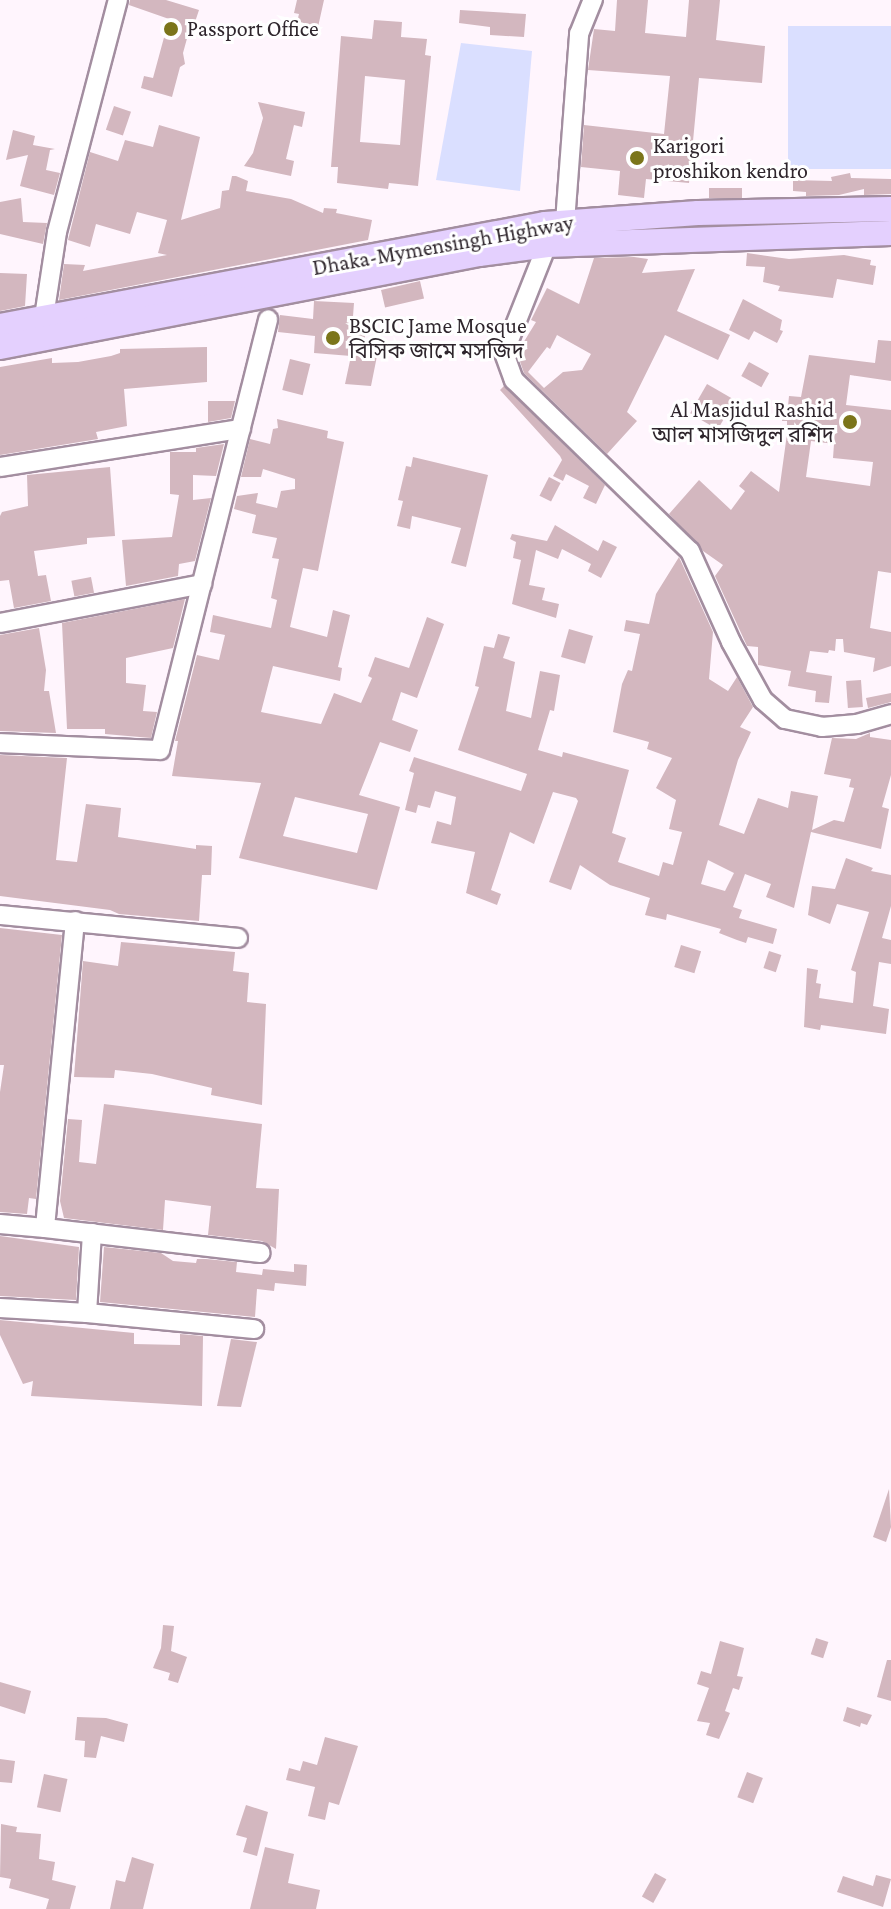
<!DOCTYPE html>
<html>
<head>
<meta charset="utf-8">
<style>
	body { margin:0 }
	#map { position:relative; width:891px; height:1909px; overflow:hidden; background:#fff5fd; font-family:"Crimson Pro","Noto Sans Bengali",serif }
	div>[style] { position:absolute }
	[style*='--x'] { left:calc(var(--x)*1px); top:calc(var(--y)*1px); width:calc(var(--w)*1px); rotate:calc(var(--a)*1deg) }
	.water>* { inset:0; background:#dadfff; transform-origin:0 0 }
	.building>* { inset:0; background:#d3b7bf; transform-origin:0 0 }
	.roads { filter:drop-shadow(2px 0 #a38ea0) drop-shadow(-2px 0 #a38ea0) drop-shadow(0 2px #a38ea0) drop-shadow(0 -2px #a38ea0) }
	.minor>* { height:18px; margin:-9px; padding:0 9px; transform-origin:9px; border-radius:9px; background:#fff }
	.major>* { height:24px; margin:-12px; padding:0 12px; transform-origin:12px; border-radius:12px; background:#e4d0fe }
	.dots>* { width:22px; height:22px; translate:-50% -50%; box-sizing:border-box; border:4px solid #fff; border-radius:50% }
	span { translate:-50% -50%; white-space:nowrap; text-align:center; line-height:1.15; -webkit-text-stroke:6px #fff; paint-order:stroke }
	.poi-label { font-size:22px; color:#2f262d }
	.left { translate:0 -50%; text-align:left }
	.right { translate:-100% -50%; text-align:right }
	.street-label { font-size:22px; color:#2f262d }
</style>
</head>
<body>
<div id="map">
	<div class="water">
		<i style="left:891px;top:26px;width:143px;height:103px;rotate:90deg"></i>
		<i style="clip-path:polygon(461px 43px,532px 51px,520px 191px,436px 180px)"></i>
	</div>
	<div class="building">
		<i style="clip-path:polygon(130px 0,166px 0,199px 10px,194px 25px,191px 24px,183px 53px,185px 64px,180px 67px,172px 97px,141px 88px,144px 76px,153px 78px,169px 19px,129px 5px)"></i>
		<i style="clip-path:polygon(297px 0,324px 0,318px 27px,297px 22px,299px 14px,294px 13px)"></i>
		<i style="clip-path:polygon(617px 0,648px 0,645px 33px,686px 37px,689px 0,720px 0,716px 40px,765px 46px,762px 83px,699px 78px,689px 183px,646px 179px,644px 198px,618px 195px,620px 171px,581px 167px,584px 125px,664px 134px,670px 76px,588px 70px,594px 29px,615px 31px)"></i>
		<i style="clip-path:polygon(460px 10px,526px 14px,524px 37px,490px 35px,490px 27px,459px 23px)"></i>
		<i style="clip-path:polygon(evenodd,374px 20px,402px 22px,401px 37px,427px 39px,425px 55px,431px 56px,418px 186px,389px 183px,388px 189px,337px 183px,338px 167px,331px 167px,341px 36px,372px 39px,374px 20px,365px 76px,405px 80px,400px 145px,360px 142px,365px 76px)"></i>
		<i style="clip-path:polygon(258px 102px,305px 112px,302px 127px,294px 125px,286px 159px,294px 161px,291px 176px,244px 166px,253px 153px,263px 118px)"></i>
		<i style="left:114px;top:106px;width:18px;height:25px;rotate:19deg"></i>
		<i style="clip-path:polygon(159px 125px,200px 137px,181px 220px,220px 208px,222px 191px,229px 190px,232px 176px,236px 176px,248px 181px,246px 191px,291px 199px,323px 213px,324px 208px,337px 209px,336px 213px,372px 220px,368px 240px,59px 300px,64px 264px,85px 265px,83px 271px,167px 255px,158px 253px,167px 220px,137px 212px,130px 234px,96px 224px,90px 247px,68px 240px,90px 152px,118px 161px,125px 140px,153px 147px)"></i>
		<i style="clip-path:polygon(13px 130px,35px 136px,33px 145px,55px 149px,50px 150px,46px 170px,60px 173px,54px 195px,20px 186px,28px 155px,6px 160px)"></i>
		<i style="clip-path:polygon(850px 173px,851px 178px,891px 179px,891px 194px,864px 195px,864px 189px,839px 195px,806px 196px,806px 192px,793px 191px,793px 180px,832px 181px,831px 177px)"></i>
		<i style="left:709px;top:188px;width:33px;height:10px"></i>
		<i style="clip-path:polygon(21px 198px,23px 222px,47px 223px,43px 244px,0 234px,0 202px)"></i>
		<i style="clip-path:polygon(747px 253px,789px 259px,844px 255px,871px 260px,870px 265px,876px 266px,873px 285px,837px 279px,833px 298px,778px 291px,780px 286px,763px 282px,765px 267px,746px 266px)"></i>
		<i style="clip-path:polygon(evenodd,634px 257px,648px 259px,642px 273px,695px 269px,677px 311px,730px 335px,718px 360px,665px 335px,627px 412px,637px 421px,607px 454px,524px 373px,517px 353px,536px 322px,531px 320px,547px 288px,579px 304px,594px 258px,634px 257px,557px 335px,591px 354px,582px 370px,563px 372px,544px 388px,528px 372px,547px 347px,550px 349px,557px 335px)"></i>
		<i style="clip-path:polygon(0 273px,27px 274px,25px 306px,0 311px)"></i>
		<i style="left:420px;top:281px;width:18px;height:40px;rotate:77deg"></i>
		<i style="clip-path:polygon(743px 299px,782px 320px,780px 330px,783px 331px,777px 343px,754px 331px,749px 340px,729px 330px)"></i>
		<i style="clip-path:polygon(314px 301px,354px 303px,352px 330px,366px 332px,361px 353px,377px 356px,371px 386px,345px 384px,351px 356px,314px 353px,315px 336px,278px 332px,280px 315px,313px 319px)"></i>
		<i style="clip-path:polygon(evenodd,878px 340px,891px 341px,891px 381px,850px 375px,846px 405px,891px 410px,891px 573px,878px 571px,870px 628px,891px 632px,891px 666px,873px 672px,875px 658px,844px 652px,843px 639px,836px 639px,835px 651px,829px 650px,828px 653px,810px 651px,806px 672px,832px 676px,829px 703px,815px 702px,816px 691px,788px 686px,791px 671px,758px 665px,758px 647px,747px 646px,715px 576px,723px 565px,703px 551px,669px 514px,699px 480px,731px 510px,745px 491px,739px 486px,751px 471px,779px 492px,787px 434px,787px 421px,782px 421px,784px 405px,788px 406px,789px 396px,801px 397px,809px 355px,875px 363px,878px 340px,811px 441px,834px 444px,833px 458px,873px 462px,870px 486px,806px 477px,811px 441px)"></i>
		<i style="clip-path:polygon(207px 347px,207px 382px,124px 389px,127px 426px,96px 432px,98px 439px,0 455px,0 367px,52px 358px,52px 363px,78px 362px,111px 356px,120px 353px,120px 349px)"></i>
		<i style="left:290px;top:359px;width:21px;height:32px;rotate:14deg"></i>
		<i style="left:749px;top:362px;width:23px;height:16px;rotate:29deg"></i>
		<i style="left:707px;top:384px;width:32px;height:34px;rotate:30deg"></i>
		<i style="clip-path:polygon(504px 386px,605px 485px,596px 504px,583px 498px,589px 486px,566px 474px,563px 481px,553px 476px,562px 460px,560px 456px,500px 390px)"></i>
		<i style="clip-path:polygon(208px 401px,235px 401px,231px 418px,208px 422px)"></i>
		<i style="clip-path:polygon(evenodd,277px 419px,328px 431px,327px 438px,344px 442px,318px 571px,303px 568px,290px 627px,327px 637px,333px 610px,350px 615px,338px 667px,342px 668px,340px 681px,273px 666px,261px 712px,321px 724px,334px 693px,361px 703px,372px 678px,368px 676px,375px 657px,409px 668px,427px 617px,444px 624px,417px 698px,401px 692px,392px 720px,418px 730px,410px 752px,380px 742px,359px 795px,400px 807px,377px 890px,239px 858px,261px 783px,172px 776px,178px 741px,175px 741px,197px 655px,219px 660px,225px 635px,210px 632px,213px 615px,271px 628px,277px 600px,271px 598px,279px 559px,272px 558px,277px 538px,252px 533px,256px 515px,234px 509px,237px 496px,258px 493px,256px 503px,277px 508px,281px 491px,295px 489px,295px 479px,263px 469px,261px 477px,241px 477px,250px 439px,270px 444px,273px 429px,278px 428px,277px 419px,295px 797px,368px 814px,357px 853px,283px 836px,295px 797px)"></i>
		<i style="clip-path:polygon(224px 444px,216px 476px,193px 475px,193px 500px,211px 498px,195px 561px,179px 564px,178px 576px,126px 586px,122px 540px,172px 537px,179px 495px,170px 494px,170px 452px,196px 452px,196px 448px)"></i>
		<i style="clip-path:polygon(413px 457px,488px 475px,466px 567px,451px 563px,461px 528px,412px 516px,410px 529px,397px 526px,403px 501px,398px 500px,406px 466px,411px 467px)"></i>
		<i style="clip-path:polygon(110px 467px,115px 536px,87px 538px,87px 544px,34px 551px,38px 576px,46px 575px,51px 601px,14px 608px,9px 580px,0 581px,0 516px,2px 512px,28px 506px,27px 475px)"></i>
		<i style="left:549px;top:477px;width:13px;height:21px;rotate:27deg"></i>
		<i style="clip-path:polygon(555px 525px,598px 551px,603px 540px,617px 547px,601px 578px,588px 571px,591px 564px,562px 549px,558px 559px,536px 550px,529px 585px,545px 588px,542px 600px,559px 604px,556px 618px,512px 604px,521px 560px,513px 558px,516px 542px,510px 539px,512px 534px,547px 541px)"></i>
		<i style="clip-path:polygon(evenodd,679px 557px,713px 632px,709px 679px,728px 691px,737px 677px,753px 707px,740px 727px,751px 732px,738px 760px,719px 825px,744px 834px,758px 798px,788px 808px,791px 791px,818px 796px,812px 830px,834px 820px,844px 822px,854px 788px,849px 787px,851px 779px,824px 774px,832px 738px,856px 739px,870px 733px,870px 737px,891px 740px,891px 775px,882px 807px,889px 809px,881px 849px,811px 832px,794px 908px,766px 897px,771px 884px,745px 874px,733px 907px,742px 910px,739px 918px,777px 929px,773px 944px,748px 937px,746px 943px,737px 940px,719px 933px,721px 929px,667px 914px,666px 920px,645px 915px,650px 898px,610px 885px,580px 865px,571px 890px,549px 882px,578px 801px,576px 798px,553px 792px,534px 844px,510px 832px,491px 890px,501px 894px,497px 905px,466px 893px,475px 852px,431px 843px,437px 821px,451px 825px,456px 797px,435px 791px,430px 808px,418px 805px,416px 813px,405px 810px,414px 773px,409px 771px,414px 757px,521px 791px,527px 774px,458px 750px,479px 687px,475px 686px,484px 646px,494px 648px,498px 634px,510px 637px,503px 658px,515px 662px,506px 711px,531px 718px,540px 671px,560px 675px,554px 711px,550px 710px,538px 750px,562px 757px,563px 752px,629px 770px,612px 833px,626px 838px,618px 862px,659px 876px,663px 862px,673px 865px,682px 832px,669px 829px,676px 800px,656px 788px,672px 758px,647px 749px,649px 742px,613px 732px,622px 684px,628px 670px,632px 671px,640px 634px,624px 631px,626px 620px,649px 624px,656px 594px,679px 557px,708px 860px,734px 873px,725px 891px,701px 884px,708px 860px)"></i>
		<i style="left:91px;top:577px;width:16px;height:20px;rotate:79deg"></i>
		<i style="clip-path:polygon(185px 599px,173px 648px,126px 658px,126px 683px,146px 685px,143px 711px,157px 712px,151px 738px,105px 734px,105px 729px,67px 729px,62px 623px)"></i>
		<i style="clip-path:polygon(39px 628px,46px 670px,44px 691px,49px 691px,56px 733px,0 731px,0 635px)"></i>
		<i style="left:569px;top:629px;width:25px;height:29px;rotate:16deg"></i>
		<i style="left:861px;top:680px;width:27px;height:15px;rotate:86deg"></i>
		<i style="clip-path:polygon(891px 693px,891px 702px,868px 708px,866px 698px)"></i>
		<i style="clip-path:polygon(0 755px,67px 758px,56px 860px,77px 862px,86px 804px,121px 808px,118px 837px,196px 849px,196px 845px,212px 846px,211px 875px,202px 875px,199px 921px,119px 914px,110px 910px,0 896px)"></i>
		<i style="clip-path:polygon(846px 858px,873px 868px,871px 871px,891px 875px,891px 906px,882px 938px,891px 940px,891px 964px,879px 962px,873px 1006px,889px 1009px,886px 1034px,821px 1025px,820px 1030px,804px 1027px,807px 968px,818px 970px,816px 983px,821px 984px,819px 998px,853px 1003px,856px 972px,851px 970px,869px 912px,837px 904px,830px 924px,808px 915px,812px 886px,835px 889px)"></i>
		<i style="clip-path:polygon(0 928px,62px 935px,36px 1199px,29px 1198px,27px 1214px,0 1212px,0 1092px,4px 1065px,0 1065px)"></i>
		<i style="clip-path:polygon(121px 942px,235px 952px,233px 971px,249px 973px,247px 1002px,266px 1004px,262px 1105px,211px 1095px,212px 1088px,152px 1074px,115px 1070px,114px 1078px,74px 1077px,83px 961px,118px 966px)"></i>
		<i style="left:681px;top:945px;width:21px;height:23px;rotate:17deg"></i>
		<i style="left:769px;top:951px;width:13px;height:18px;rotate:18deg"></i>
		<i style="clip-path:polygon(104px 1104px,262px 1124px,256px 1188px,279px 1189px,276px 1249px,262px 1241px,208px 1235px,211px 1206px,165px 1200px,163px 1230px,64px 1218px,60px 1201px,68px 1119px,82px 1120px,79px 1162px,96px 1164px)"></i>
		<i style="clip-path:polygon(0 1236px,79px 1247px,76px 1300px,0 1296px)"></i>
		<i style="clip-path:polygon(104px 1247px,161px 1253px,173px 1261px,196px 1263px,197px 1259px,206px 1259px,237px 1262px,236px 1272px,262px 1275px,263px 1269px,294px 1272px,294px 1264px,307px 1265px,306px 1286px,275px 1283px,274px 1291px,257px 1289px,255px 1317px,100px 1302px)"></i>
		<i style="clip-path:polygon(0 1320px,134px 1333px,134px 1344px,180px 1345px,180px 1334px,203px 1336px,202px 1406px,31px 1396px,33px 1381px,23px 1384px,0 1335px)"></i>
		<i style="clip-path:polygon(231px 1339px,257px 1342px,241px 1407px,217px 1406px)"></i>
		<i style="clip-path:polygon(889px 1489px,891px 1527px,886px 1542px,873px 1537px)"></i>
		<i style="clip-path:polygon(163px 1625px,174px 1626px,171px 1651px,187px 1657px,178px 1683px,168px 1680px,170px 1673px,153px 1668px,161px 1648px)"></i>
		<i style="left:816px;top:1638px;width:13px;height:17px;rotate:18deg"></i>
		<i style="clip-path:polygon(720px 1641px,744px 1648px,737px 1676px,743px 1677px,739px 1690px,733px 1688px,725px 1711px,730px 1713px,719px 1739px,706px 1735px,710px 1723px,697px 1721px,709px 1688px,697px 1684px,701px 1671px,711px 1674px)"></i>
		<i style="clip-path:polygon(887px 1660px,891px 1660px,891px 1701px,877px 1697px)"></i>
		<i style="clip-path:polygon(0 1682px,31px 1691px,25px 1714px,0 1706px)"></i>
		<i style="clip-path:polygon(847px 1707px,872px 1715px,867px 1725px,861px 1723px,860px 1727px,843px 1721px)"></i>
		<i style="clip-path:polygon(77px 1717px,106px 1718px,128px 1724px,124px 1742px,101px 1736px,96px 1758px,84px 1757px,85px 1741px,75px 1740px)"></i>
		<i style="clip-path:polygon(325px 1737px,358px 1746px,339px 1805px,329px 1802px,325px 1820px,308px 1816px,315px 1787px,286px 1780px,289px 1768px,300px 1771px,303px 1761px,317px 1765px)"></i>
		<i style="clip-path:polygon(0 1759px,15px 1761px,12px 1783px,0 1782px)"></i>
		<i style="left:747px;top:1772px;width:17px;height:27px;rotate:21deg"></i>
		<i style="left:44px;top:1774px;width:24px;height:34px;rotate:12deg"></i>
		<i style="clip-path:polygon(246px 1805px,268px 1812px,257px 1856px,243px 1852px,247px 1838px,236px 1835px)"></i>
		<i style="clip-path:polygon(1px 1824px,17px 1827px,16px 1832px,41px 1834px,39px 1859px,55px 1862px,52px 1880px,76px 1886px,70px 1909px,46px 1909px,49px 1899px,9px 1888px,11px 1879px,0 1877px)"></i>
		<i style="clip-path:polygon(265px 1847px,294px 1854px,288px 1883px,320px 1890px,316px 1909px,250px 1909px)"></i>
		<i style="clip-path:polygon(132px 1857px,154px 1864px,143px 1909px,110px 1909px,116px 1880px,125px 1882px)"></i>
		<i style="left:655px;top:1873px;width:13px;height:27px;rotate:29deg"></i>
		<i style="clip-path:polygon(876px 1875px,891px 1879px,883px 1907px,837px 1892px,843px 1876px,873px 1886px)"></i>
	</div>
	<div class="roads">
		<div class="minor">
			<i style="--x:565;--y:222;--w:189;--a:-85.7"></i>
			<i style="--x:579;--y:34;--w:37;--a:-68"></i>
			<i style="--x:547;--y:245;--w:116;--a:111.7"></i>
			<i style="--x:504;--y:353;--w:29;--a:70"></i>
			<i style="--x:514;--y:380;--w:245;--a:44.2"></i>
			<i style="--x:690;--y:551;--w:100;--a:65.7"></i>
			<i style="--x:731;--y:642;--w:66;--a:61.1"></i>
			<i style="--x:763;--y:700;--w:29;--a:41"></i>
			<i style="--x:785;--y:719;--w:38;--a:12"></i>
			<i style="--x:822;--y:727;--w:35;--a:-5"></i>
			<i style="--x:857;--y:724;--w:35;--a:-16"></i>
			<i style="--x:44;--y:317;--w:86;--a:-81.3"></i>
			<i style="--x:57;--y:232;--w:240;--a:-75.3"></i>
			<i style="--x:0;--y:467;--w:244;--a:-9"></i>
			<i style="--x:0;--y:623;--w:206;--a:-10.9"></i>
			<i style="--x:0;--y:743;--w:160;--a:2.5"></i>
			<i style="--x:160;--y:750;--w:444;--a:-75.9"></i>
			<i style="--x:0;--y:915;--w:239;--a:5.5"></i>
			<i style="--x:75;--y:921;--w:308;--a:95.6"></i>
			<i style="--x:45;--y:1228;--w:217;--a:6.6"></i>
			<i style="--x:0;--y:1224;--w:45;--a:5.1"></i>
			<i style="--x:92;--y:1233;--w:80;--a:93.6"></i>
			<i style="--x:87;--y:1313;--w:168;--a:5.5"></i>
			<i style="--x:0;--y:1308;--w:87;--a:3.3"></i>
		</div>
		<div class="major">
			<i style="--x:0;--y:326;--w:554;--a:-10.6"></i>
			<i style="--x:545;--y:224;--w:153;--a:-4.1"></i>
			<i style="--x:698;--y:213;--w:193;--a:-1.2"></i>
			<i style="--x:0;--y:347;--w:488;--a:-11"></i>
			<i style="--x:479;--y:254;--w:69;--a:-7.5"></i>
			<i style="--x:547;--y:245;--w:344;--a:-2"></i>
		</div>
	</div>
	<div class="dots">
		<i style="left:171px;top:29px;background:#7b751a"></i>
		<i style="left:637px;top:158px;background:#7b751a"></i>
		<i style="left:333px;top:338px;background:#7b751a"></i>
		<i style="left:850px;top:422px;background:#7b751a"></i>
	</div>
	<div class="poi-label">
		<span class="left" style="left:187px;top:29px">Passport Office</span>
		<span class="left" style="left:653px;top:158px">Karigori<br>proshikon kendro</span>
		<span class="left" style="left:349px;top:338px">BSCIC Jame Mosque<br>বিসিক জামে মসজিদ</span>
		<span class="right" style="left:834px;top:422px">Al Masjidul Rashid<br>আল মাসজিদুল রশিদ</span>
	</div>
	<div class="street-label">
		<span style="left:443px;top:245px;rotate:-10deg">Dhaka-Mymensingh Highway</span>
	</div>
</div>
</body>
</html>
